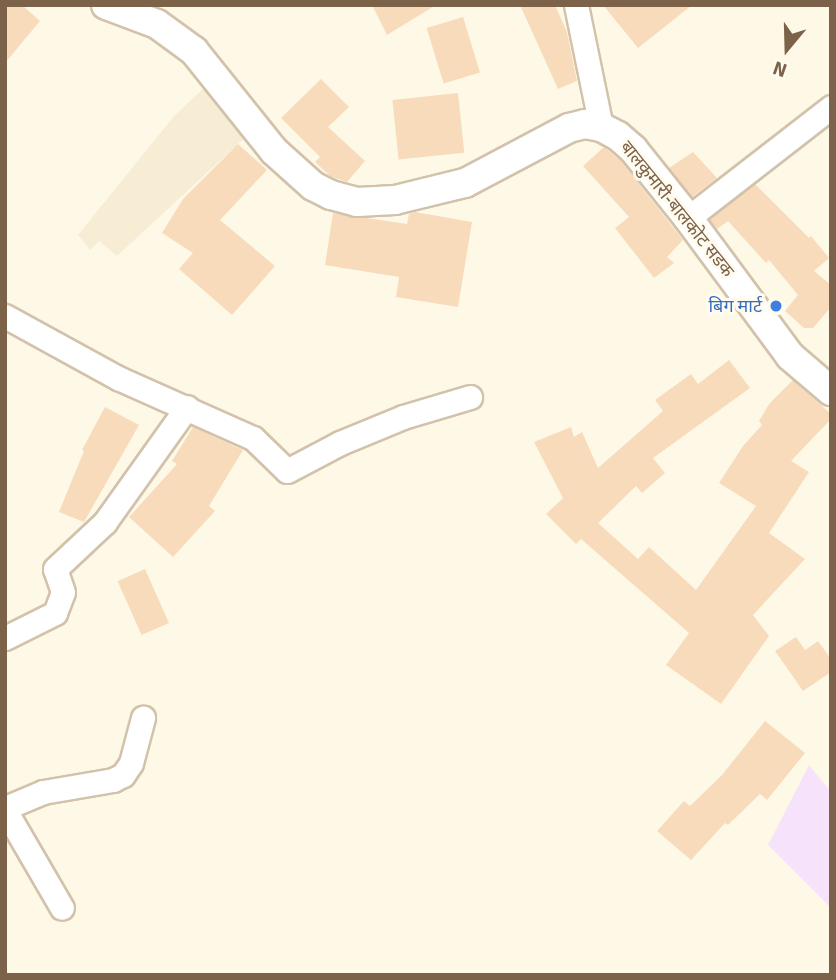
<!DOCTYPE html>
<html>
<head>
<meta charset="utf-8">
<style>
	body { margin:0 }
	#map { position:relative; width:836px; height:980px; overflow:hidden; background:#fef9e7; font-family:Signika,"Noto Sans Devanagari",sans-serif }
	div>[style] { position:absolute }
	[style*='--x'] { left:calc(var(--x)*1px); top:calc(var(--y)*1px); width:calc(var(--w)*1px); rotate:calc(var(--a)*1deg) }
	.residential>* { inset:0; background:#f7ecd4 }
	.education>* { inset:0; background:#f6e3fb }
	.building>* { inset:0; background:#f7dbbb; transform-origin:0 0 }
	.roads { filter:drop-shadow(2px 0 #d3c2ab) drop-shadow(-2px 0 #d3c2ab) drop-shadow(0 2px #d3c2ab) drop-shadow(0 -2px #d3c2ab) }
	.minor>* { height:23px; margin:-11.5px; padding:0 11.5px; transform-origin:11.5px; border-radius:11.5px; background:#fff }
	.tertiary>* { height:28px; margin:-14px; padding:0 14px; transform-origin:14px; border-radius:14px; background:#fff }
	.dots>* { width:19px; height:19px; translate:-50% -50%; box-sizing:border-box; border:4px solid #fffbef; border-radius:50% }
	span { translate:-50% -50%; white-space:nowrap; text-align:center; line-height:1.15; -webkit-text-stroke:6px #fffbef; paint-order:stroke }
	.street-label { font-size:18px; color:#7c6248 }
	.shop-label { font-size:18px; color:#366cbe }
	.right { translate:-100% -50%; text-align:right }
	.frame { position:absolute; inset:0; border:7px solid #7c6248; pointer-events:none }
	.north { position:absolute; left:752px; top:14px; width:70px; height:70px; -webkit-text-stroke:5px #fffbef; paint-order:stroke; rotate:199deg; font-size:19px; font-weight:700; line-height:28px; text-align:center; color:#7c6248 }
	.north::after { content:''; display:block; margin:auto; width:24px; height:32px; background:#7c6248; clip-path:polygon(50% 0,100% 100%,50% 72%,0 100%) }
</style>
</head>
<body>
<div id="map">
	<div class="residential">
		<i style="clip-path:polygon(207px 85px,250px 133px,117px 256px,99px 241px,90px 250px,78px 235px,174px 116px)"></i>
	</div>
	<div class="education">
		<i style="clip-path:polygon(809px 765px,831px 792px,831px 908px,768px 845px)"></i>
	</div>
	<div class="building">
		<i style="clip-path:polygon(5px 5px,22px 5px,40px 21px,5px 63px)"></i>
		<i style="clip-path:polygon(372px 5px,436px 5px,387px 35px)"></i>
		<i style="clip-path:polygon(520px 5px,555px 5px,567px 32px,577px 81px,558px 89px)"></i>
		<i style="clip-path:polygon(603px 5px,692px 5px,638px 48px)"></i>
		<i style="left:463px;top:17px;width:58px;height:38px;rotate:73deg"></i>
		<i style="clip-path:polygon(321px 79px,349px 107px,328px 127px,365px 161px,347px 182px,330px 176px,315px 162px,320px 157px,281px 118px)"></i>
		<i style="left:458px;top:93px;width:60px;height:66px;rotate:84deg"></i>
		<i style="clip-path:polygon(238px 144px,267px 170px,220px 220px,275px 266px,232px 315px,179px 269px,193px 253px,162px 233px,183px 199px)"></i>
		<i style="clip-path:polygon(604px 147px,621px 161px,683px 240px,667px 257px,674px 263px,654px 278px,615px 228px,629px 217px,583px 166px)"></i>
		<i style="clip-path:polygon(693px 152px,717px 178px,692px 197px,669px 168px)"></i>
		<i style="clip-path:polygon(755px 184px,809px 238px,811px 236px,829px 258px,814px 271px,831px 285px,831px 307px,813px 328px,804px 328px,785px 311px,798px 295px,769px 260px,766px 263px,728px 221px,717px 229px,709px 219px)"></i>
		<i style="clip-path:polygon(415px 212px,472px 222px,458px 307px,396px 297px,399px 277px,325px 265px,333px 213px,407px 224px,409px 214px)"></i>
		<i style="clip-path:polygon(729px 360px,750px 388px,653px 458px,665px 473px,642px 493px,636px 486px,598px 523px,638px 559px,649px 547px,696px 590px,756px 506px,719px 483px,743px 446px,762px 425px,759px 421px,769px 404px,793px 380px,831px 414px,831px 419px,791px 461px,809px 472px,769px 533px,805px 559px,753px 615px,769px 636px,721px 704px,666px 665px,689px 633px,581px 539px,576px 544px,546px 514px,563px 498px,534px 442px,571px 427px,574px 437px,582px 432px,598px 468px,663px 411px,655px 400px,691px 374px,698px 384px)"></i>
		<i style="clip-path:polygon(105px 407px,139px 425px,84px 522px,59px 512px,84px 451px,82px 450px)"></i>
		<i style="clip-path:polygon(193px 427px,243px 450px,209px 506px,215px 511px,173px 557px,129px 517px,177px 464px,172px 461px)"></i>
		<i style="left:145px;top:569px;width:59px;height:30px;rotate:66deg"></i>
		<i style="clip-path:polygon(796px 637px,805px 650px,818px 641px,831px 659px,831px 672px,803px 691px,775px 651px)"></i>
		<i style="clip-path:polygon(765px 721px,805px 753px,767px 800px,760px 794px,728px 825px,725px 823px,691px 860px,657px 831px,684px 801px,690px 806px,722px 775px)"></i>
	</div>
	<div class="roads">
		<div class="minor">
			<i style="--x:576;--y:5;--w:125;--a:78.4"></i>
			<i style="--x:688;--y:218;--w:181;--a:-37.8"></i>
			<i style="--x:5;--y:316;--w:129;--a:28.8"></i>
			<i style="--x:118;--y:378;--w:148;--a:24"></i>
			<i style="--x:253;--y:438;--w:47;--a:44.1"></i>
			<i style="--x:287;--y:471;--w:60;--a:-27.8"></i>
			<i style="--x:340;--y:443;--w:68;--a:-22.4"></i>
			<i style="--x:403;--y:417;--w:70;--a:-16.6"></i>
			<i style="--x:5;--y:638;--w:56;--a:-26.6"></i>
			<i style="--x:55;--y:613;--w:22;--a:-69"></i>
			<i style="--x:63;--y:592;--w:24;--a:-109"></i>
			<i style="--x:55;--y:569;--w:69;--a:-43.2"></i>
			<i style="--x:105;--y:522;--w:141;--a:-54.5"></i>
			<i style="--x:5;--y:808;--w:41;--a:-22.8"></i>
			<i style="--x:43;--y:792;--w:71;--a:-9.7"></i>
			<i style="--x:113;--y:780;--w:11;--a:-27"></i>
			<i style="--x:123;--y:775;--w:14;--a:-56"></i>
			<i style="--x:131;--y:763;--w:47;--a:-75.1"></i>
			<i style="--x:5;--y:810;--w:113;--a:59.8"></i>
		</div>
		<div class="tertiary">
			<i style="--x:106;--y:5;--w:54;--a:20.4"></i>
			<i style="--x:157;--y:24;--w:46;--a:36.1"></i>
			<i style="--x:194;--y:51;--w:128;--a:51.3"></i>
			<i style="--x:274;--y:151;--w:52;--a:41.9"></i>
			<i style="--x:313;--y:186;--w:20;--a:27"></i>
			<i style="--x:331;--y:195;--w:27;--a:15"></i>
			<i style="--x:357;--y:202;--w:38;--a:-3"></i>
			<i style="--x:395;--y:200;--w:72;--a:-13.7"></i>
			<i style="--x:465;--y:183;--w:118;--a:-27.9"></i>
			<i style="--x:569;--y:128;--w:16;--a:-14"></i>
			<i style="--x:585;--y:124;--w:16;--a:11"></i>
			<i style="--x:601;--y:127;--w:19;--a:28"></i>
			<i style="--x:618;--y:136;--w:20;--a:41"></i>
			<i style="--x:633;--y:149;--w:88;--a:51.4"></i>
			<i style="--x:688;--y:218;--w:172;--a:53.5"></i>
			<i style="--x:790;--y:356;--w:54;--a:40.5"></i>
		</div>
	</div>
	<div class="dots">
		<i style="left:776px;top:306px;background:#3f7fe0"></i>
	</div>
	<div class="street-label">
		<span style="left:677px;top:209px;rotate:51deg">बालकुमारी-बालकोट सडक</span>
	</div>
	<div class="shop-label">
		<span class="right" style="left:762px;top:306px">बिग मार्ट</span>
	</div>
	<div class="frame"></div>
	<div class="north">N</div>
</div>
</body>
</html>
